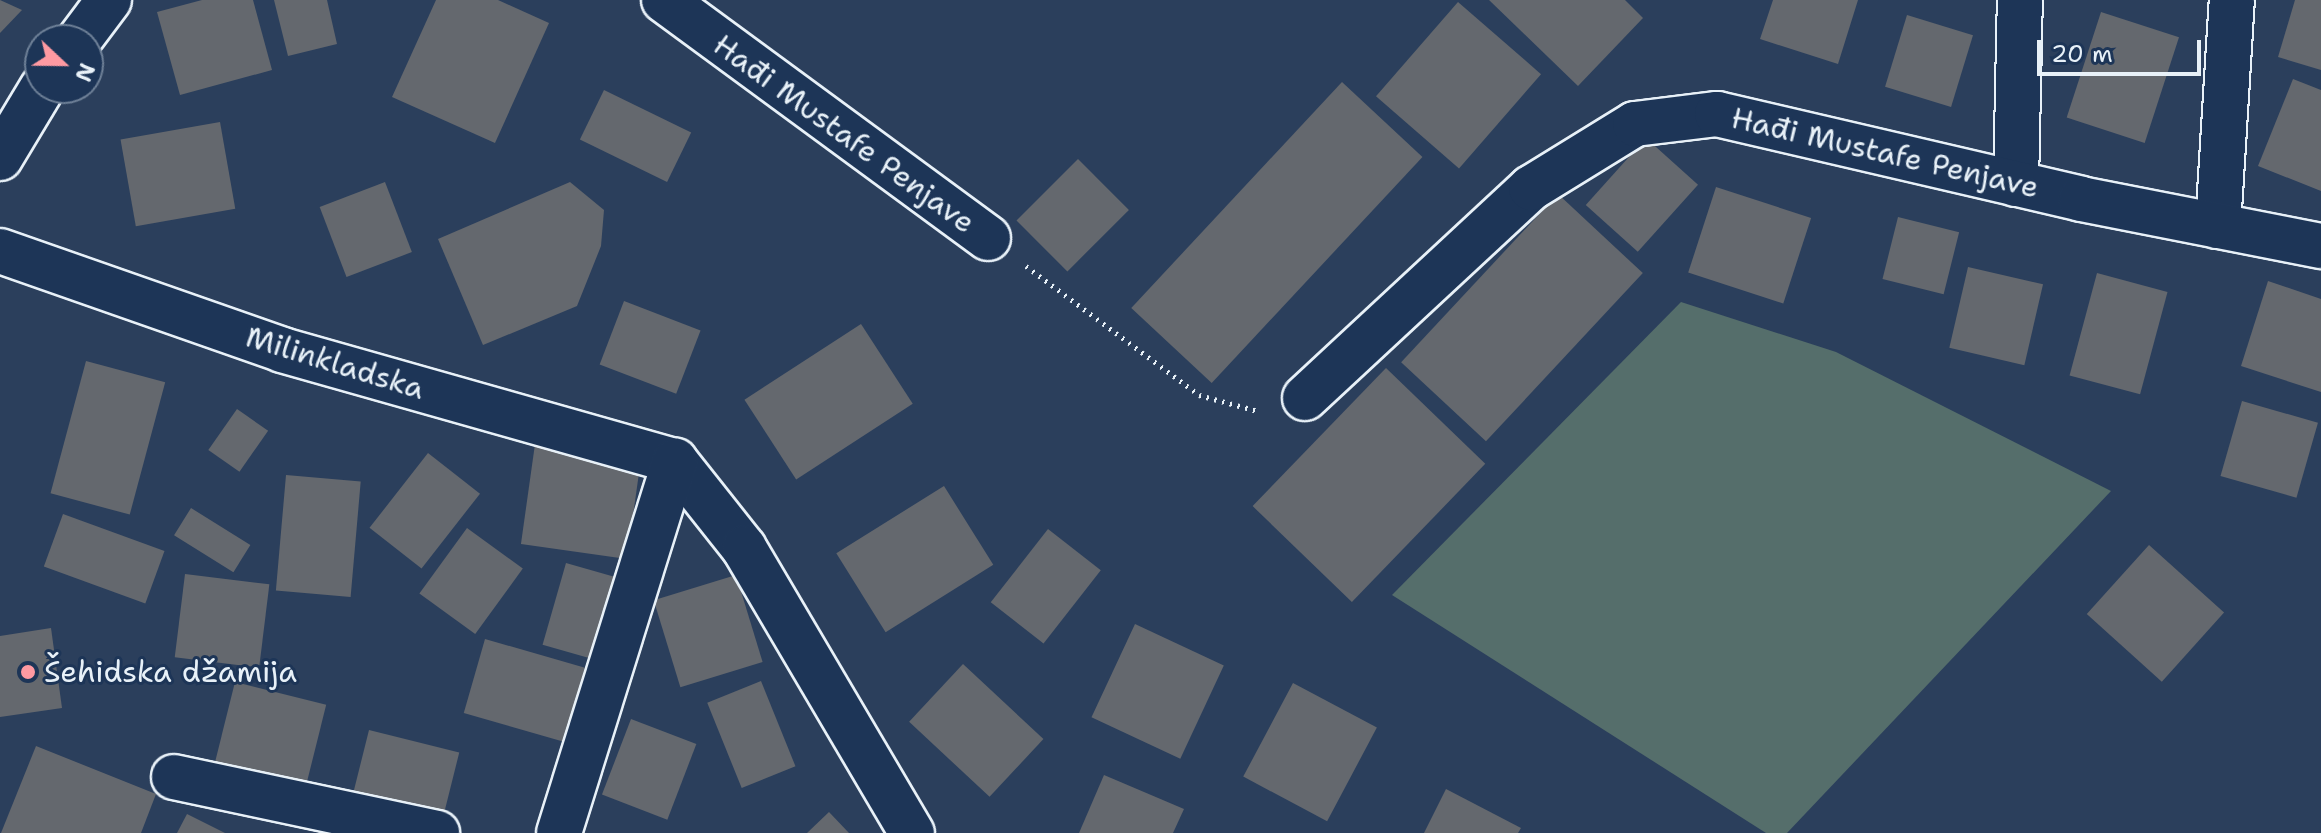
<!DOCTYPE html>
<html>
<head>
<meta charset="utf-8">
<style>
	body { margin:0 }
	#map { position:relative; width:2321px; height:833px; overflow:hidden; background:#2b3f5c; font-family:"Shantell Sans",sans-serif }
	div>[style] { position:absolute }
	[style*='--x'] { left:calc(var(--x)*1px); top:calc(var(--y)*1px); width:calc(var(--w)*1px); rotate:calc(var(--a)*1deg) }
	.green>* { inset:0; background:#556e6b }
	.building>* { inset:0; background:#64686e; transform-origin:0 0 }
	.path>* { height:5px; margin-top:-2.5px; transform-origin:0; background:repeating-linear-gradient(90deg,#e8f1f8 0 2px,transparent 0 8px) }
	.roads { filter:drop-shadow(2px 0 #e8f1f8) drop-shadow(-2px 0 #e8f1f8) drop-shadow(0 2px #e8f1f8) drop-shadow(0 -2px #e8f1f8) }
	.minor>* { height:44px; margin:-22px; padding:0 22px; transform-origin:22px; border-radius:22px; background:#1d3557 }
	.dots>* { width:22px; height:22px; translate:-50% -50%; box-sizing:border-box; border:4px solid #1d3557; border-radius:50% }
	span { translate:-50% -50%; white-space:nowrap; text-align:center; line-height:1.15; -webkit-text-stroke:6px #1d3557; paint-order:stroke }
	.street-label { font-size:30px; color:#e8f1f8 }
	.poi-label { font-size:30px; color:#e8f1f8 }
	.left { translate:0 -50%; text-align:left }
	.north { position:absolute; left:24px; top:24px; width:80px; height:80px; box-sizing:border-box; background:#1d3557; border:2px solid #6e8097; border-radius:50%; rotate:112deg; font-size:22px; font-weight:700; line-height:32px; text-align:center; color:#e8f1f8 }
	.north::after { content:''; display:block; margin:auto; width:28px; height:36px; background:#ff9aa2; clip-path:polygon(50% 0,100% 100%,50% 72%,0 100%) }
	.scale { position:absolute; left:2037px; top:40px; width:164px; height:36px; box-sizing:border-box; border:4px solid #e8f1f8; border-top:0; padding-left:10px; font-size:24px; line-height:28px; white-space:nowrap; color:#e8f1f8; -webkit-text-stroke:6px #1d3557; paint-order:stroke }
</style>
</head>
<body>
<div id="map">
	<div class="green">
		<i style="clip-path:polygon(1681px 302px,1836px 352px,2111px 491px,1787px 833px,1766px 833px,1392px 595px)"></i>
	</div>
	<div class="building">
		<i style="clip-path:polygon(0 0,22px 10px,0 33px)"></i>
		<i style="clip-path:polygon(202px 0,253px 0,272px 70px,180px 95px,157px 12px)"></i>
		<i style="clip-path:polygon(274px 0,327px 0,337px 44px,288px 56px)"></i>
		<i style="clip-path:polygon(436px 0,498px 0,549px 23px,495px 143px,392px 97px)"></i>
		<i style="clip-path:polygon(1489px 0,1625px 0,1643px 18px,1578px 86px)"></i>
		<i style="clip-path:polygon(1773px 0,1858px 0,1838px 64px,1760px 39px)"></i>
		<i style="clip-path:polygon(2295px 0,2321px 0,2321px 70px,2278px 57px)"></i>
		<i style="left:1458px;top:2px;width:110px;height:125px;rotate:41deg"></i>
		<i style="left:2101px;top:12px;width:82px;height:111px;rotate:18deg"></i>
		<i style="left:1907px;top:15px;width:69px;height:75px;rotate:17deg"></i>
		<i style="clip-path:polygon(2293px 79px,2321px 90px,2321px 191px,2258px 166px)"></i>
		<i style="left:1342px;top:82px;width:110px;height:309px;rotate:43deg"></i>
		<i style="left:604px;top:90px;width:97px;height:55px;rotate:26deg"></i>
		<i style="left:220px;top:122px;width:88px;height:101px;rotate:80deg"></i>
		<i style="left:1646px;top:138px;width:70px;height:90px;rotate:42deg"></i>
		<i style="left:1078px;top:159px;width:72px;height:87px;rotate:45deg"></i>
		<i style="left:385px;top:182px;width:75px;height:70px;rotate:69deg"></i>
		<i style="clip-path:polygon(570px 182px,604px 210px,601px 246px,577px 306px,483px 345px,438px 239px)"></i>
		<i style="left:1716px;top:187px;width:100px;height:90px;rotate:18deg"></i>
		<i style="left:1558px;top:194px;width:116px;height:230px;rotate:43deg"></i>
		<i style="left:1898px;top:217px;width:63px;height:64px;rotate:14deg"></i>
		<i style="left:1968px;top:267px;width:77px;height:83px;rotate:13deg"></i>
		<i style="left:2097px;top:273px;width:73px;height:106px;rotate:15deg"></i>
		<i style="clip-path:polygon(2268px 281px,2321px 299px,2321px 392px,2241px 366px)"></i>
		<i style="left:624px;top:301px;width:82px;height:68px;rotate:21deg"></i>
		<i style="left:861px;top:324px;width:95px;height:139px;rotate:57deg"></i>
		<i style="left:86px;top:361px;width:82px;height:137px;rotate:15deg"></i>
		<i style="left:1386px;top:368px;width:138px;height:192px;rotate:44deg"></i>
		<i style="left:2242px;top:401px;width:79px;height:78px;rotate:16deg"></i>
		<i style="left:237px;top:409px;width:38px;height:50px;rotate:35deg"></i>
		<i style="left:535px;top:444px;width:107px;height:101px;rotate:8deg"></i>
		<i style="left:428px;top:453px;width:66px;height:95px;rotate:38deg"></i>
		<i style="left:286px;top:475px;width:75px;height:116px;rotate:5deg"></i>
		<i style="left:944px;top:486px;width:93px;height:127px;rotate:58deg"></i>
		<i style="left:191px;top:508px;width:70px;height:32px;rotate:32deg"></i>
		<i style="left:63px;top:514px;width:108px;height:56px;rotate:20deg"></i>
		<i style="left:467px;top:528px;width:69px;height:81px;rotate:36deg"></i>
		<i style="left:1048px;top:529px;width:67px;height:93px;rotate:38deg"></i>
		<i style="left:2149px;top:545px;width:101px;height:93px;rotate:42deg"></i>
		<i style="left:566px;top:563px;width:62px;height:85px;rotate:16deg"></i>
		<i style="left:185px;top:574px;width:85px;height:84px;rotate:7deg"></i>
		<i style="left:736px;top:575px;width:91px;height:86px;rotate:73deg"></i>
		<i style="left:1135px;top:624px;width:98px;height:103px;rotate:25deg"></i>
		<i style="clip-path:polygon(51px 628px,62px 708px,0 717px,0 636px)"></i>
		<i style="left:485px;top:639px;width:104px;height:77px;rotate:16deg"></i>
		<i style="left:963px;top:664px;width:110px;height:79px;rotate:43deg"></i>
		<i style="left:761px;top:681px;width:92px;height:58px;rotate:68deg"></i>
		<i style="left:235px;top:682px;width:94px;height:87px;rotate:14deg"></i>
		<i style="left:1293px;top:683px;width:95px;height:106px;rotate:28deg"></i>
		<i style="left:631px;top:719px;width:70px;height:81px;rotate:21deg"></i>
		<i style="left:369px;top:730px;width:93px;height:74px;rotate:14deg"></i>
		<i style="clip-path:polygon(36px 746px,156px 794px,141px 833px,1px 833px)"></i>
		<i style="clip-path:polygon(1104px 775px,1184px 809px,1173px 833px,1079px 833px)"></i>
		<i style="clip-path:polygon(1446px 789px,1521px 828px,1518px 833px,1424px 833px)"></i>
		<i style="clip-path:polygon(829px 812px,849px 833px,807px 833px)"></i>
		<i style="clip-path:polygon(187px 814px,225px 833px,177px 833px)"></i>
	</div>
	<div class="path">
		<i style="--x:1026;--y:266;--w:216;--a:36.7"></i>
		<i style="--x:1199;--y:395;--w:61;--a:15.2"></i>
	</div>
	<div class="roads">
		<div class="minor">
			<i style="--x:664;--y:0;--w:402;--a:36.3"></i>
			<i style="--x:79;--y:40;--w:50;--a:-53.1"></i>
			<i style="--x:0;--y:158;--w:82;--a:-59"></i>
			<i style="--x:2016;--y:184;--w:184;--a:-88.8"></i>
			<i style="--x:2218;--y:226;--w:226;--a:-86.5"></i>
			<i style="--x:0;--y:251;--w:299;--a:19.3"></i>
			<i style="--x:282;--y:350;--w:408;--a:15.8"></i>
			<i style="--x:675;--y:461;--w:111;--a:51.6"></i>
			<i style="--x:744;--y:548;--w:331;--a:59.5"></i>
			<i style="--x:1305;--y:398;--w:309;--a:-42.9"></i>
			<i style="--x:1531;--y:188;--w:122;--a:-31.6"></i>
			<i style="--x:1635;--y:124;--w:83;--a:-7"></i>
			<i style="--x:1717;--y:114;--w:374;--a:13.1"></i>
			<i style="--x:2081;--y:199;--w:245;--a:11.1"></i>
			<i style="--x:174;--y:777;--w:269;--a:12"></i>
			<i style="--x:559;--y:833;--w:390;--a:-72.7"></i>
		</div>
	</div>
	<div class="dots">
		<i style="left:28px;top:672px;background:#ff9aa2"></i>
	</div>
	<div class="street-label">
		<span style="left:844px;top:134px;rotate:36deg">Hađi Mustafe Penjave</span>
		<span style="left:1885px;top:153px;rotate:13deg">Hađi Mustafe Penjave</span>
		<span style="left:335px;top:363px;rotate:17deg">Milinkladska</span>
	</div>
	<div class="poi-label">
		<span class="left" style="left:44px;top:672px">Šehidska džamija</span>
	</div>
	<div class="north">N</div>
	<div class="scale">20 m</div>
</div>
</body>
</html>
